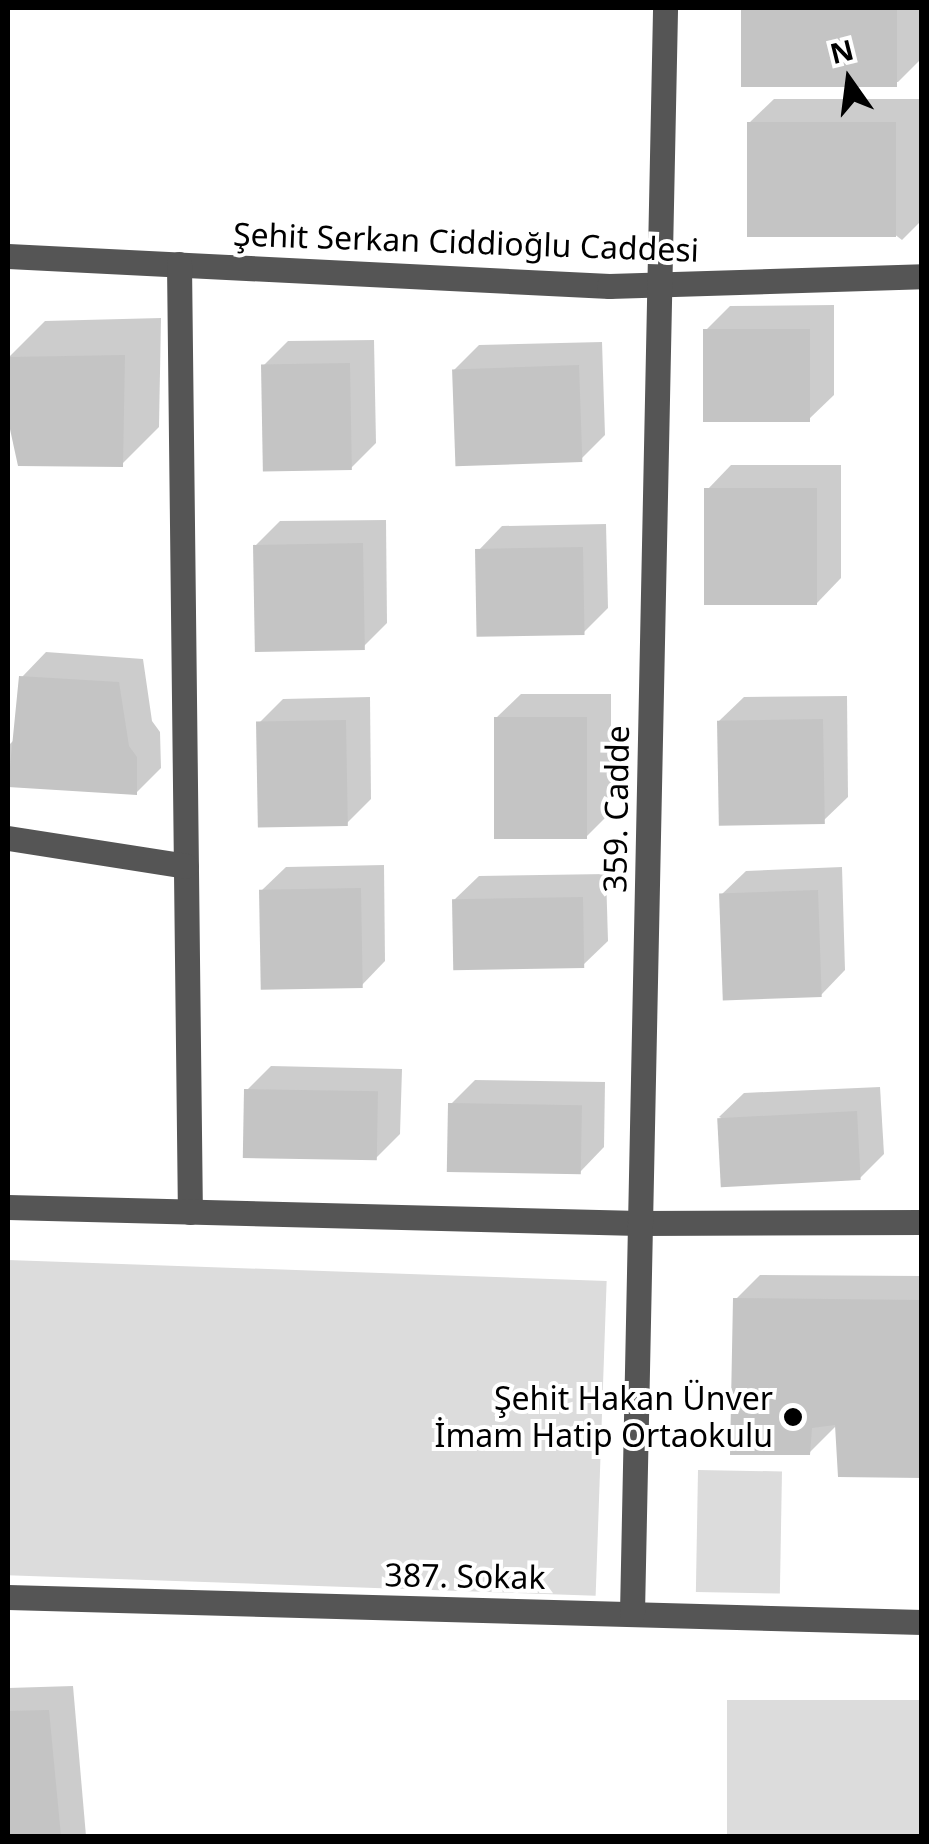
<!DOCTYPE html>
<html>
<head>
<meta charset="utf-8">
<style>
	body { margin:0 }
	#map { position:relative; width:929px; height:1844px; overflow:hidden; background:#fff; font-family:"Noto Sans",sans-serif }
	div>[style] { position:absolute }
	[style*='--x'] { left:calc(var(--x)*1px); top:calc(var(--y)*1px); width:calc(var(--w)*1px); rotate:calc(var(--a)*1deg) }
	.green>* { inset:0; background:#dcdcdc; transform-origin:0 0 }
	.shadow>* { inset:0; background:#0003 }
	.building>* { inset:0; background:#c4c4c4; transform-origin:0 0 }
	.minor>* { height:25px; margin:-12.5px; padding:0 12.5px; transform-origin:12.5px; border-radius:12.5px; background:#555 }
	.dots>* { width:28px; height:28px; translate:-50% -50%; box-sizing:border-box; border:5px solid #fff; border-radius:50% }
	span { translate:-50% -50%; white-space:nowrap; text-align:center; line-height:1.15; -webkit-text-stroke:8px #fff; paint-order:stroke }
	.street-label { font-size:32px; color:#000 }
	.poi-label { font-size:32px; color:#000 }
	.right { translate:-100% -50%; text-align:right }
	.frame { position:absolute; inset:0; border:10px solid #000; pointer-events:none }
	.north { position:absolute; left:799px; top:30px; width:100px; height:100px; -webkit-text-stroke:8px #fff; paint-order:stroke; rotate:346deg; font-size:28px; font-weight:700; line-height:40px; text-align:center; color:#000 }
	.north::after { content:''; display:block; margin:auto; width:35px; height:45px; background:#000; clip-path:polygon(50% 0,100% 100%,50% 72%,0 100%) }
</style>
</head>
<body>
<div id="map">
	<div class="green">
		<i style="left:8px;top:1260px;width:599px;height:315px;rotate:2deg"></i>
		<i style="left:698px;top:1470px;width:84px;height:122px;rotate:1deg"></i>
		<i style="left:921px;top:1700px;width:136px;height:194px;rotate:90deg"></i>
	</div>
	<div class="shadow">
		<i style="clip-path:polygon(744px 8px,921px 8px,922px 58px,898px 82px,745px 84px)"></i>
		<i style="clip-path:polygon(774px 99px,919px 99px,922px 220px,902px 240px,749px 123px)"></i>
		<i style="clip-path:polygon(834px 305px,834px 395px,809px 419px,706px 330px,730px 306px)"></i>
		<i style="clip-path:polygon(161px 318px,159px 427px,122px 464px,9px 418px,8px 358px,45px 321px)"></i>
		<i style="clip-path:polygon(374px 340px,376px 443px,351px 468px,264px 365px,288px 341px)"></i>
		<i style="clip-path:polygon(602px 342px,605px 435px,581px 459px,454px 370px,479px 345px)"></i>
		<i style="clip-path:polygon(731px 465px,841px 465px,841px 578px,817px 603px,707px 490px)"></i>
		<i style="clip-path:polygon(386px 520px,387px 623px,363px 647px,255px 546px,280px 521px)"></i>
		<i style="clip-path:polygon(606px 524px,608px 608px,584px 632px,478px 551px,502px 526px)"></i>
		<i style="clip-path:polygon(46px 652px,143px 659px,152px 721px,160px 732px,161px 768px,136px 793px,8px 785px,8px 746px,16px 738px,22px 677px)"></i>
		<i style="clip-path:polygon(521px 694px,611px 694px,611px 812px,586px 837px,496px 718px)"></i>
		<i style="clip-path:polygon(847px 696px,848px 797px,823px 821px,719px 721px,744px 697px)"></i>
		<i style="clip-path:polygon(370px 697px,371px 799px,347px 823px,258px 724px,283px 699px)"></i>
		<i style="clip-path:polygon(384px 865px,385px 961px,361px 986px,261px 891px,286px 867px)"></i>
		<i style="clip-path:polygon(842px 867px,845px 970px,821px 995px,721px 895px,746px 871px)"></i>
		<i style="clip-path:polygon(606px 874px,608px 941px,583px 965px,454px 900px,479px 876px)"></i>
		<i style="clip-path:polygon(271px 1066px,402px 1069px,400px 1134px,375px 1159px,247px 1090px)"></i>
		<i style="clip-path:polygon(475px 1080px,605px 1082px,604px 1147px,580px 1172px,451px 1104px)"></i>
		<i style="clip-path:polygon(880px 1087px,884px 1154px,860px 1178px,719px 1117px,744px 1093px)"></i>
		<i style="clip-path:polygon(760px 1275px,922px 1276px,922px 1476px,838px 1424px,809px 1453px,735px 1300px)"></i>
		<i style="clip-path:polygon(73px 1686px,86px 1836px,8px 1836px,8px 1688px)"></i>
	</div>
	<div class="building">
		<i style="left:741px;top:8px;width:156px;height:79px"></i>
		<i style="left:747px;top:122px;width:149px;height:115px"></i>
		<i style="left:703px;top:329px;width:107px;height:93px"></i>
		<i style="clip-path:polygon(125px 355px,123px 467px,18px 466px,8px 420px,8px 357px)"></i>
		<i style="left:350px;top:363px;width:107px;height:89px;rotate:89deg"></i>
		<i style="left:579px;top:365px;width:97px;height:127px;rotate:88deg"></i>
		<i style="left:817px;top:488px;width:117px;height:113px;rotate:90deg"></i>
		<i style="left:363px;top:543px;width:107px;height:110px;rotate:89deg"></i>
		<i style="left:583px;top:547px;width:88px;height:108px;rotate:89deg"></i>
		<i style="clip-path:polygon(19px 676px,119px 682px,129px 746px,137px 757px,137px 795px,8px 787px)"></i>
		<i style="left:494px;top:717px;width:93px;height:122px"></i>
		<i style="left:823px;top:719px;width:105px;height:106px;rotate:89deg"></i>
		<i style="left:346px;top:720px;width:106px;height:90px;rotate:89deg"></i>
		<i style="left:361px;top:888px;width:100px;height:102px;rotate:89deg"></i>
		<i style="left:818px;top:890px;width:107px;height:99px;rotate:88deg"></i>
		<i style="left:583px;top:897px;width:71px;height:131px;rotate:89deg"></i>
		<i style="left:244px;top:1089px;width:134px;height:69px;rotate:1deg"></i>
		<i style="left:448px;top:1103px;width:134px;height:69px;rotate:1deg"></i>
		<i style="left:857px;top:1111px;width:69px;height:140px;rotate:87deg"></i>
		<i style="clip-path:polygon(733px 1298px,922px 1300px,922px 1478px,838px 1477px,835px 1425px,812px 1428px,810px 1455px,730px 1455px)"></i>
		<i style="clip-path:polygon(49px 1710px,61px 1836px,8px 1836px,8px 1711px)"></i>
	</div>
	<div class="minor">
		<i style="--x:8;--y:256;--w:602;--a:2.86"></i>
		<i style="--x:609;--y:286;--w:313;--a:-1.8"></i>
		<i style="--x:179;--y:264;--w:948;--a:89.34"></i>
		<i style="--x:8;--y:838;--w:180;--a:8.9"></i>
		<i style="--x:8;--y:1207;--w:631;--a:1.45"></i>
		<i style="--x:639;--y:1223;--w:283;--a:-0.2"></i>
		<i style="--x:8;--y:1597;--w:914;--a:1.57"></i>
		<i style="--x:632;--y:1613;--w:1605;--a:-88.82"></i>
	</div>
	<div class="dots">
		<i style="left:793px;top:1417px;background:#000"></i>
	</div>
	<div class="street-label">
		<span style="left:466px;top:242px;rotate:2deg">Şehit Serkan Ciddioğlu Caddesi</span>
		<span style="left:616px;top:809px;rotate:-89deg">359. Cadde</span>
		<span style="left:465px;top:1576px;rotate:1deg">387. Sokak</span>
	</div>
	<div class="poi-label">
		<span class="right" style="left:773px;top:1417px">Şehit Hakan Ünver<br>İmam Hatip Ortaokulu</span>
	</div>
	<div class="frame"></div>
	<div class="north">N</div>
</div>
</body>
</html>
